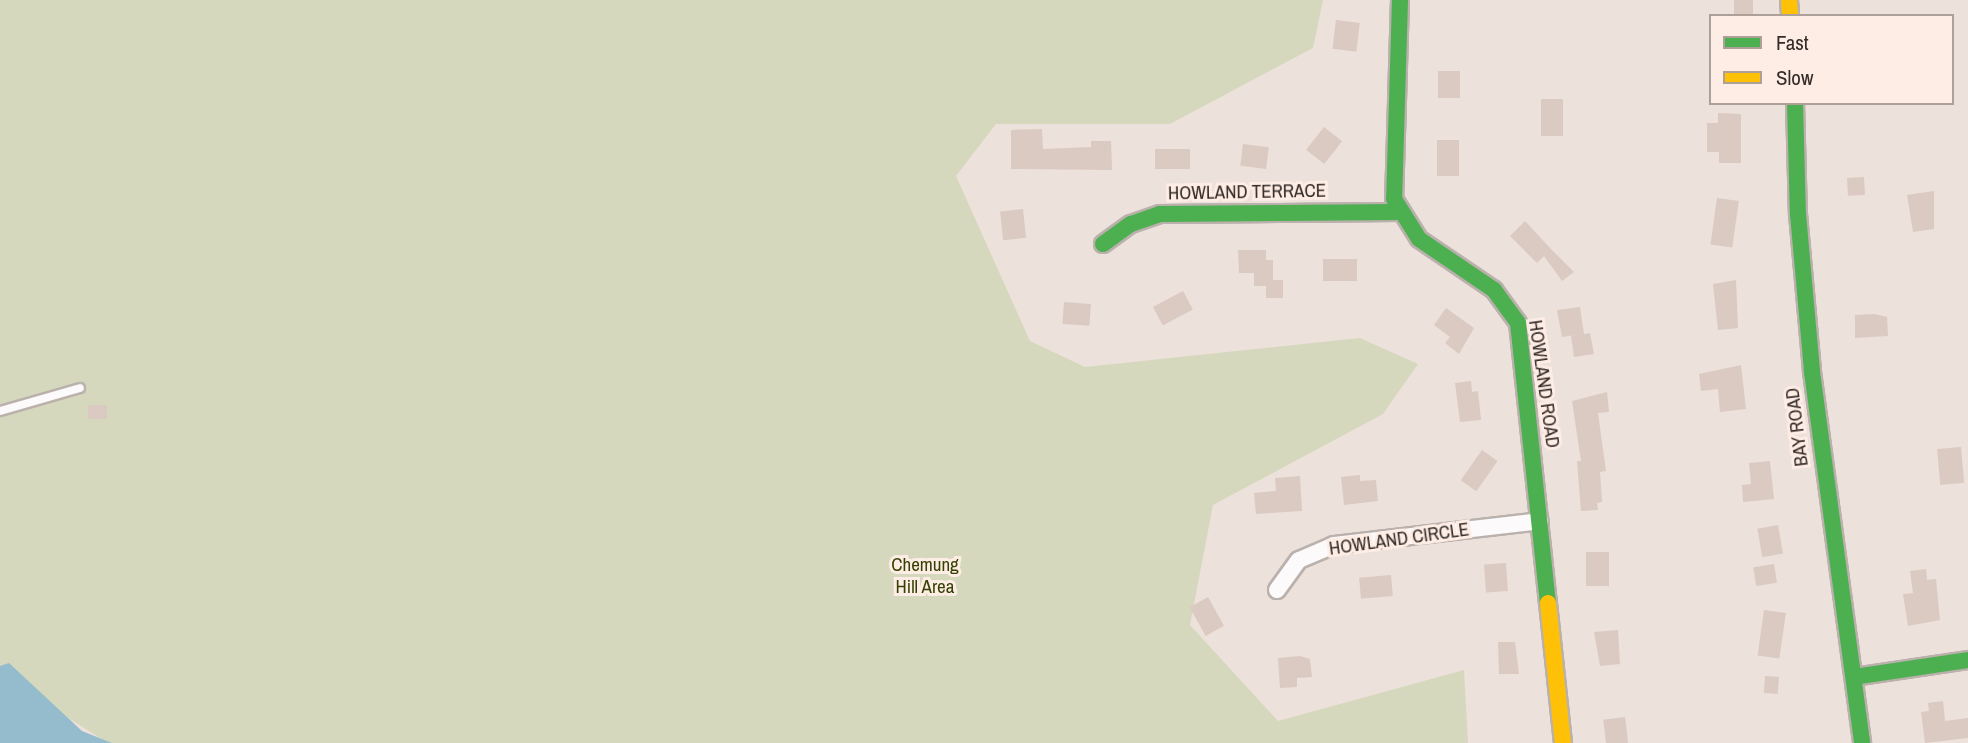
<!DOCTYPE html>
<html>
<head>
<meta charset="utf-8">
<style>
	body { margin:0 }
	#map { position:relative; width:1968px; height:743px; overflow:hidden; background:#ede1db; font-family:"Archivo Narrow",sans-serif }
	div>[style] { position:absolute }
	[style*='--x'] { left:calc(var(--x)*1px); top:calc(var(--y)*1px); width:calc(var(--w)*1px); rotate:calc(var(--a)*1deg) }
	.green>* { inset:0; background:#d6d8bd }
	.water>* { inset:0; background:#95bccd }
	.building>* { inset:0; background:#dacac2; transform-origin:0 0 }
	.roads { filter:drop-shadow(2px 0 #bab1ac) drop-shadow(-2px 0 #bab1ac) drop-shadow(0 2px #bab1ac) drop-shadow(0 -2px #bab1ac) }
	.lane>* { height:8px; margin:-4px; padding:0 4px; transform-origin:4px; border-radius:4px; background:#fcfafa }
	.street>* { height:16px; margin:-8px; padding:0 8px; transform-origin:8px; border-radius:8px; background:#fcfafa }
	.fast>* { height:16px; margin:-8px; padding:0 8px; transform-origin:8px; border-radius:8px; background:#4caf50 }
	.slow>* { height:16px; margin:-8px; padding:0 8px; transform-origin:8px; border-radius:8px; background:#ffc107 }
	span { translate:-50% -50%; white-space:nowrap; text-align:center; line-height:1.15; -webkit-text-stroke:6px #feede5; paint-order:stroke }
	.street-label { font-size:19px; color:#342c28 }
	.park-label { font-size:19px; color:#354102 }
	.legend { position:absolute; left:1709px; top:14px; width:245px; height:91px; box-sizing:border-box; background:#feede5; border:2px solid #ada099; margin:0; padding:9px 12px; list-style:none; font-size:21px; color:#342c28 }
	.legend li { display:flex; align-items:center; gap:14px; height:35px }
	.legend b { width:35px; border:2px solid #ada099 }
</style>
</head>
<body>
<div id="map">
	<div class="green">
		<i style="clip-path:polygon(0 0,1323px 0,1313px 48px,1170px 124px,996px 124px,956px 176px,1030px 341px,1085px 367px,1360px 338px,1418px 364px,1383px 414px,1213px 505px,1190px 625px,1278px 721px,1464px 670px,1468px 743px,108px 743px,0 675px)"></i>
	</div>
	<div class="water">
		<i style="clip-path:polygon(9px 663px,82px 731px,112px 743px,0 743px,0 666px)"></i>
	</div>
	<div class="building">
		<i style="left:1734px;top:0;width:19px;height:16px"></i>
		<i style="left:1336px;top:20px;width:24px;height:29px;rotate:7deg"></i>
		<i style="left:1438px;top:71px;width:22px;height:27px"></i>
		<i style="left:1541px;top:99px;width:22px;height:37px"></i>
		<i style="clip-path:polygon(1718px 113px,1741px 114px,1741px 163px,1719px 163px,1719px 152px,1707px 152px,1707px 123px,1718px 123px)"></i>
		<i style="left:1324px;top:127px;width:23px;height:29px;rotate:38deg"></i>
		<i style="clip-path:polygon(1042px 129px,1043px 149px,1091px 147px,1091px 141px,1111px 141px,1112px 170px,1011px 169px,1011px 130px)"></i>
		<i style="left:1437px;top:140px;width:22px;height:36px"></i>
		<i style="left:1243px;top:144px;width:26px;height:22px;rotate:7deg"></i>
		<i style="left:1155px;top:149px;width:35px;height:20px"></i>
		<i style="left:1864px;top:177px;width:18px;height:17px;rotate:87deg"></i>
		<i style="clip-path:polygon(1934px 191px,1934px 229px,1913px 232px,1907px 195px)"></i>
		<i style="left:1717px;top:198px;width:22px;height:47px;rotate:8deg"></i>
		<i style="left:1023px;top:209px;width:29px;height:23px;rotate:84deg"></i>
		<i style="clip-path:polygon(1525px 221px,1551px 249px,1574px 272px,1562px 281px,1544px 256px,1537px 263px,1510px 236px)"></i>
		<i style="clip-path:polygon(1238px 250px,1266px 250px,1266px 260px,1273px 260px,1273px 280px,1283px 280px,1283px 298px,1266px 298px,1266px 286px,1254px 286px,1254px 273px,1239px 273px)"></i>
		<i style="left:1323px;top:259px;width:34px;height:22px"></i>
		<i style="clip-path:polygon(1736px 280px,1738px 328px,1718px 330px,1713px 284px)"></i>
		<i style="left:1183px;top:291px;width:21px;height:34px;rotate:62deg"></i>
		<i style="left:1064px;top:302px;width:27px;height:22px;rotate:4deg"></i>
		<i style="clip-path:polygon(1580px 307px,1584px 334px,1590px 333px,1594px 354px,1574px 357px,1571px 336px,1583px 334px,1562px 337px,1557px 310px)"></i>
		<i style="clip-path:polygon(1446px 308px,1474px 328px,1459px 354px,1445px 343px,1450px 337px,1434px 325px)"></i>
		<i style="clip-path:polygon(1875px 314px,1887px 317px,1888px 336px,1855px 338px,1855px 315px)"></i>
		<i style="clip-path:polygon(1741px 365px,1746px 409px,1720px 412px,1718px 389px,1701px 391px,1699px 374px)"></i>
		<i style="clip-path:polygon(1471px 381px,1472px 392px,1478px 391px,1481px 420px,1460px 422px,1455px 383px)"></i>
		<i style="clip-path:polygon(1607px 392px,1609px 412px,1598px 413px,1606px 471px,1600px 472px,1602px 502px,1597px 503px,1598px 510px,1581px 511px,1577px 461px,1581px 461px,1572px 401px)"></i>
		<i style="left:88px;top:405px;width:19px;height:14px"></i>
		<i style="left:1961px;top:447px;width:36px;height:24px;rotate:85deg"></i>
		<i style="left:1482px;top:450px;width:19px;height:37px;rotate:35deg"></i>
		<i style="clip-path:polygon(1770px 461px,1774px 499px,1743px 502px,1742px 485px,1751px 484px,1749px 463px)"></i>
		<i style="clip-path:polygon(1360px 475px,1360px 481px,1376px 480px,1378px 501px,1344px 505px,1341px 477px)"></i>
		<i style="clip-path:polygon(1300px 476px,1302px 511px,1256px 514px,1254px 493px,1276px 491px,1275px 478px)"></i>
		<i style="left:1778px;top:525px;width:29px;height:21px;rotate:80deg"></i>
		<i style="left:1586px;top:552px;width:23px;height:34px"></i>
		<i style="left:1506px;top:563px;width:28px;height:22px;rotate:86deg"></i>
		<i style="left:1774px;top:564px;width:19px;height:21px;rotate:81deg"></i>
		<i style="clip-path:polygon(1926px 569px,1927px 580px,1936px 579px,1940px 620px,1908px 626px,1903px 594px,1913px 593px,1910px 571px)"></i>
		<i style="left:1391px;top:575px;width:21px;height:32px;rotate:85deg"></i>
		<i style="left:1208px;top:597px;width:33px;height:21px;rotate:61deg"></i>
		<i style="left:1764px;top:610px;width:22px;height:46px;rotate:8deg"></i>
		<i style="clip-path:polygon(1618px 630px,1620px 664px,1600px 666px,1594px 632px)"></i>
		<i style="clip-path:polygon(1498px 642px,1515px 642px,1519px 674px,1499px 674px)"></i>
		<i style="clip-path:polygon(1300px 656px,1310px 659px,1312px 677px,1297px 678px,1297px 687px,1280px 688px,1278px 658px)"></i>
		<i style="left:1765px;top:676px;width:14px;height:17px;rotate:4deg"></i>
		<i style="clip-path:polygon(1943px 701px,1945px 721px,1968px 718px,1968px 738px,1925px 743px,1921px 712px,1929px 711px,1928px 703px)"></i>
		<i style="left:1625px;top:717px;width:26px;height:22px;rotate:83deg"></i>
	</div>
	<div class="roads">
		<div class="lane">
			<i style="--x:0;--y:411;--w:83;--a:-16"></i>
		</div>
		<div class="street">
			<i style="--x:1277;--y:590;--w:37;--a:-54"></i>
			<i style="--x:1299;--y:560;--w:38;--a:-23"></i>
			<i style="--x:1334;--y:545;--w:207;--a:-6.6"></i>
		</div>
		<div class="fast">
			<i style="--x:1400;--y:0;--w:199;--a:91.7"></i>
			<i style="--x:1394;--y:199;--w:47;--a:58"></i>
			<i style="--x:1419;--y:239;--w:91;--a:34.2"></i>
			<i style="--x:1494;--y:290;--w:41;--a:54"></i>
			<i style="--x:1518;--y:323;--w:282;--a:83.9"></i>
			<i style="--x:1795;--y:103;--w:111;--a:88.5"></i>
			<i style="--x:1798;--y:214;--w:159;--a:84.9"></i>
			<i style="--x:1812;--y:372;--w:374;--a:82.3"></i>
			<i style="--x:1103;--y:244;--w:34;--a:-36"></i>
			<i style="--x:1131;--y:224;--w:31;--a:-19"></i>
			<i style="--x:1160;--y:214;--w:239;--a:-0.5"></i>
			<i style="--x:1854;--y:677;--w:115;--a:-8.5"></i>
		</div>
		<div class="slow">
			<i style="--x:1789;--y:0;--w:16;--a:86"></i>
			<i style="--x:1548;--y:603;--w:141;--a:83.9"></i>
		</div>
	</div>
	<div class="street-label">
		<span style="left:1247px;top:192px;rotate:-1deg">HOWLAND TERRACE</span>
		<span style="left:1544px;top:384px;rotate:82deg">HOWLAND ROAD</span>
		<span style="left:1797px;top:427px;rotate:-97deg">BAY ROAD</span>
		<span style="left:1399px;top:539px;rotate:-8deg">HOWLAND CIRCLE</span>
	</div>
	<div class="park-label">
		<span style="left:925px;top:576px">Chemung<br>Hill Area</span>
	</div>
	<ul class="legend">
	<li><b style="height:9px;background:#4caf50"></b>Fast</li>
	<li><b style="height:9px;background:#ffc107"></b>Slow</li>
	</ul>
</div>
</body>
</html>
